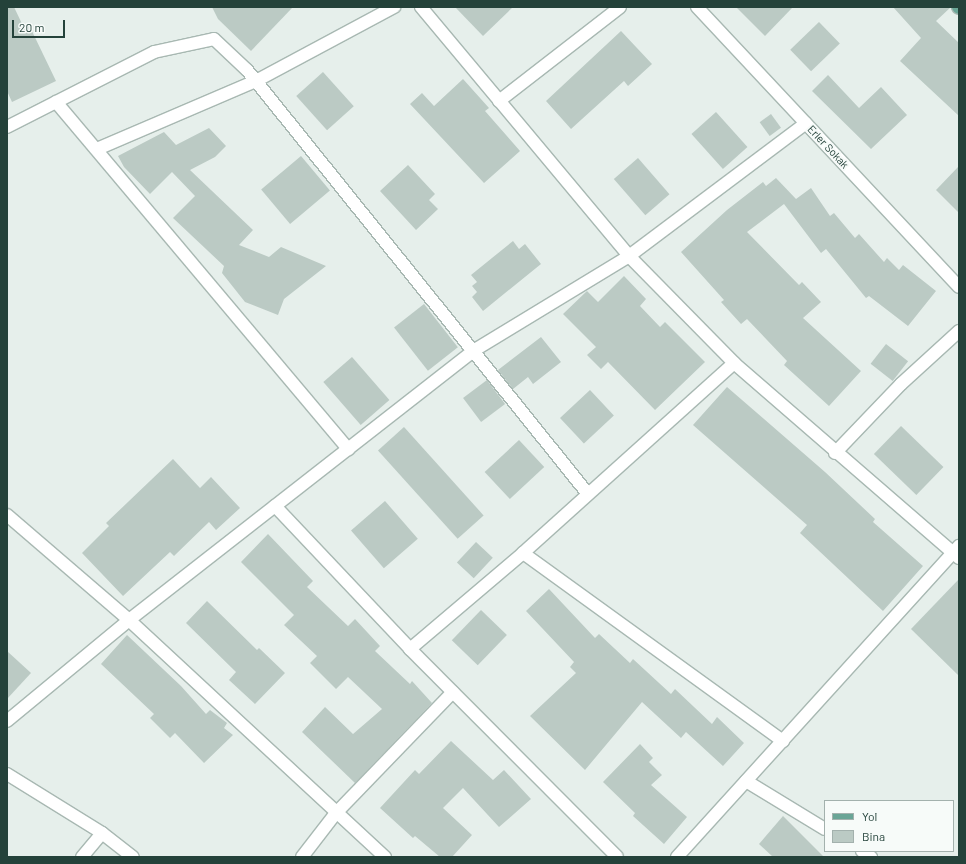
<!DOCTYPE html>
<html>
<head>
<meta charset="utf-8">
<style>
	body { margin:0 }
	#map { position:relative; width:966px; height:864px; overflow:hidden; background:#e6efeb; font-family:Barlow,sans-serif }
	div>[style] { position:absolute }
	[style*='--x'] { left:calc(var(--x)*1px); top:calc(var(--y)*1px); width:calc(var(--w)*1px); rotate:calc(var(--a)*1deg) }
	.building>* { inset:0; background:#bbcac4; transform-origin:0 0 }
	.roads { filter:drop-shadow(1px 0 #a8b8b2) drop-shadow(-1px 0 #a8b8b2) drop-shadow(0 1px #a8b8b2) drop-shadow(0 -1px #a8b8b2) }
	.street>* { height:12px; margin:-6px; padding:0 6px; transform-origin:6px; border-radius:6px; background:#fff }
	.primary>* { height:12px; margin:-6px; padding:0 6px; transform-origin:6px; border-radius:6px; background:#6aa596 }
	span { translate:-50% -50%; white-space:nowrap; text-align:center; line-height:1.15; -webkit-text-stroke:4px #f7fbf9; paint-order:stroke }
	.street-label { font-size:11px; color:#24423a }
	.frame { position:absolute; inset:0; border:8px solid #24423a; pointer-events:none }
	.legend { position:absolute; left:824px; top:800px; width:130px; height:52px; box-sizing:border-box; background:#f7fbf9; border:1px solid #a3b1ad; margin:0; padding:5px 7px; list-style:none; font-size:12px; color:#24423a }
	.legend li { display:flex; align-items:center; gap:8px; height:20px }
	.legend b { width:20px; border:1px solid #a3b1ad }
	.scale { position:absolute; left:12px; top:20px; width:53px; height:18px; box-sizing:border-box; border:2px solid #24423a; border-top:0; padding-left:5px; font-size:12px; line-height:14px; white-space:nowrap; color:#24423a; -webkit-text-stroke:3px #f7fbf9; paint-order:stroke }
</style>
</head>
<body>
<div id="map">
	<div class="building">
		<i style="clip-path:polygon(7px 7px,14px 7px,24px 28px,29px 25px,56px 81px,12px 102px,7px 91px)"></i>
		<i style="clip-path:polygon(212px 7px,293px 7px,251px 51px,218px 19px)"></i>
		<i style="clip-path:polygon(455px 7px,513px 7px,483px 36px)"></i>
		<i style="clip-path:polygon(736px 7px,793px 7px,765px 36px)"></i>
		<i style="clip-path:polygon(893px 7px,951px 7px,936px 21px,959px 43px,959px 116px,900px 61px,921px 38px)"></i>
		<i style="left:819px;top:22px;width:30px;height:40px;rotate:46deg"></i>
		<i style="clip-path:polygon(621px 31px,652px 64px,628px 86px,624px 81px,571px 129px,546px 101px)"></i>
		<i style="left:323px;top:72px;width:46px;height:36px;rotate:48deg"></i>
		<i style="clip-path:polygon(828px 75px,859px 108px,881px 87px,907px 115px,871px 149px,812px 91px)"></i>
		<i style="clip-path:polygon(463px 79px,489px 108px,485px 111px,520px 151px,484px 183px,410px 104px,422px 93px,434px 106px)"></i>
		<i style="left:716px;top:112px;width:47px;height:33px;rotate:48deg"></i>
		<i style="left:771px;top:114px;width:17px;height:14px;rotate:54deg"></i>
		<i style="clip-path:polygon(209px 128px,226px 146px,215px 157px,190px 170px,253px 230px,239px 245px,269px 257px,281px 247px,326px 266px,284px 299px,278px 315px,245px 302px,222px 273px,224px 266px,173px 218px,195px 196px,172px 172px,150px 194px,124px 167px,118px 156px,164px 132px,176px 145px)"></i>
		<i style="left:301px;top:156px;width:45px;height:52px;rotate:50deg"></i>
		<i style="left:638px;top:158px;width:48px;height:32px;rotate:49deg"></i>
		<i style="clip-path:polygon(408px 165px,435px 194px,429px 200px,438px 209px,416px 230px,380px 191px)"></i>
		<i style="clip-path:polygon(959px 166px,959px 213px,936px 190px)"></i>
		<i style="clip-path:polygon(776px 178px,796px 199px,811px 188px,830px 216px,834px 213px,855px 238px,859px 234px,884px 262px,887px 258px,899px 270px,903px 265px,936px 291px,908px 326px,869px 296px,866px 298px,826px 249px,821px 253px,784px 204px,747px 232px,799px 285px,802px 282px,821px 302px,803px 318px,861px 371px,829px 406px,784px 365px,787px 361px,747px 319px,741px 324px,721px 302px,724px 300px,681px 252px,727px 210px,763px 182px,766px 186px)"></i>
		<i style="clip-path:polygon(513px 241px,519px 249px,525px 244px,541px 264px,483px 311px,472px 297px,477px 292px,472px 286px,477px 282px,471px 275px)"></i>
		<i style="clip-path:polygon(624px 276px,646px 299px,640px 306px,660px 327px,665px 322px,705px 362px,655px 410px,608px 362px,601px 369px,587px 355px,596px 347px,563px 314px,587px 291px,598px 302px)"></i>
		<i style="left:424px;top:304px;width:55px;height:38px;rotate:52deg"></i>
		<i style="clip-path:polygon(541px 337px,561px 362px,533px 384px,528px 377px,513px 389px,498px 370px)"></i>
		<i style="left:886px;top:344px;width:28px;height:25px;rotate:38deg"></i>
		<i style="left:352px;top:357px;width:57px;height:38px;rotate:49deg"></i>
		<i style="left:487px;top:380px;width:30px;height:30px;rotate:53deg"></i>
		<i style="clip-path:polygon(727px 387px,825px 472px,875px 519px,873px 522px,923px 566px,883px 611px,800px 533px,807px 525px,693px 425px)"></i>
		<i style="left:590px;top:390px;width:35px;height:41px;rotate:47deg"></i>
		<i style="left:901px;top:426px;width:59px;height:39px;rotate:44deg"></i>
		<i style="left:404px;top:427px;width:119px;height:35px;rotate:48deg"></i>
		<i style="left:519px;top:440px;width:37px;height:47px;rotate:47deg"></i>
		<i style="clip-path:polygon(173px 459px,200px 488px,211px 477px,240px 508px,216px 530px,209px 522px,174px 556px,170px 552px,123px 596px,82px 553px,109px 526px,106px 523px)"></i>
		<i style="left:385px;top:501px;width:50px;height:45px;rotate:49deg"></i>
		<i style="clip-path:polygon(268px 534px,313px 581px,307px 587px,348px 626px,355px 619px,380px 646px,375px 651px,410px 684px,412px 681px,432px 703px,355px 783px,302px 732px,325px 707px,353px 734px,382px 709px,348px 677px,336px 689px,310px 663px,317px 656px,284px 625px,294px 615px,241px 562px)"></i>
		<i style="left:476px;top:542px;width:23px;height:28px;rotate:43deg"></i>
		<i style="clip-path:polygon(959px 579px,959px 676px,911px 629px)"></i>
		<i style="clip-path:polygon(549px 589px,595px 638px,599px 634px,630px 663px,633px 659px,671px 694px,675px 689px,712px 724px,717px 717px,744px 743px,723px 766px,686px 732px,681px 738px,642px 702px,585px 770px,530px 716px,576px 673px,570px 667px,574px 662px,526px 611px)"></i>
		<i style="clip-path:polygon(207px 601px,257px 650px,259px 648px,285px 673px,255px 704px,229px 680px,236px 672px,186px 623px)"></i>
		<i style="left:481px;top:610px;width:36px;height:42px;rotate:44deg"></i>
		<i style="clip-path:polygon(127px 635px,181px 686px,206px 714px,210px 710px,227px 723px,224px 728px,233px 735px,204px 763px,175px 733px,170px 738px,150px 718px,154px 714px,101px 664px)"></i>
		<i style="clip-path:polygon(7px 651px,31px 673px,7px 699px)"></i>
		<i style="clip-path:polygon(451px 741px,493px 780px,504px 770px,531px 799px,499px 827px,463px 788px,443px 808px,472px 835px,452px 857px,440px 857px,415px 836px,413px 838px,380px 808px,415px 770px,419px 774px)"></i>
		<i style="clip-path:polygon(640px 744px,653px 758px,649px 762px,662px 775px,651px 785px,687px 817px,664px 844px,633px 816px,635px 813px,603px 782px)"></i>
		<i style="clip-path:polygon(783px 816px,824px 857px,773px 857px,759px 844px)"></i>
	</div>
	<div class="roads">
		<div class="street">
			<i style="--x:421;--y:7;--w:324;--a:50.1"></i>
			<i style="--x:629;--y:256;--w:150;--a:45.5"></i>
			<i style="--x:734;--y:363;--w:298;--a:40.9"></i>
			<i style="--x:697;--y:7;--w:383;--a:46.9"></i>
			<i style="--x:499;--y:101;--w:153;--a:-37.8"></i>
			<i style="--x:56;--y:102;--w:454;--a:49.9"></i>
			<i style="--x:7;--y:127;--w:165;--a:-27"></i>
			<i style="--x:154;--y:52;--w:61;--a:-12.2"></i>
			<i style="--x:214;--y:39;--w:45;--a:43.2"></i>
			<i style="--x:247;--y:70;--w:544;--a:51.19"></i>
			<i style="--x:97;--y:149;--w:173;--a:-23.2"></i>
			<i style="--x:256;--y:81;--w:157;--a:-28.2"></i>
			<i style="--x:835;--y:453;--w:95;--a:-46.3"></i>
			<i style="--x:901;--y:384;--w:79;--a:-42.4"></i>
			<i style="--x:275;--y:506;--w:197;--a:46.6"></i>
			<i style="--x:410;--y:649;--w:293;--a:45.1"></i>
			<i style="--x:7;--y:515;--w:161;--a:40.7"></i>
			<i style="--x:129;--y:620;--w:349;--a:42.8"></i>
			<i style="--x:523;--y:553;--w:321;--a:35.9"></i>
			<i style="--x:410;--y:649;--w:148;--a:-40.3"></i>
			<i style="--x:523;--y:553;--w:284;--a:-42"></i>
			<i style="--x:7;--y:721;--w:158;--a:-39.6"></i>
			<i style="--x:129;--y:620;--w:437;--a:-38"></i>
			<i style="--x:473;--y:351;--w:183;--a:-31.3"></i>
			<i style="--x:629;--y:256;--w:221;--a:-36.9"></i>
			<i style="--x:7;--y:774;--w:112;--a:31.8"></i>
			<i style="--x:102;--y:833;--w:39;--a:38"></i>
			<i style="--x:746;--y:781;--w:92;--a:31.3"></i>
			<i style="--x:862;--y:851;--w:11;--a:34"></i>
			<i style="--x:82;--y:857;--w:31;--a:-50"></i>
			<i style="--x:302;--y:857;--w:56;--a:-52.3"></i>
			<i style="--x:336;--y:813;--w:168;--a:-46"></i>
			<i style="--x:677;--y:857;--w:420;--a:-47.8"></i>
		</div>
		<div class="primary">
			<i style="--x:958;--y:7;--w:1;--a:45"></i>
		</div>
	</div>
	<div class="street-label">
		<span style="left:828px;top:147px;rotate:47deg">Erler Sokak</span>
	</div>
	<div class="frame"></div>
	<ul class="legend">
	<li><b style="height:5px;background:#6aa596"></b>Yol</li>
	<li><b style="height:11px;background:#bbcac4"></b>Bina</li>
	</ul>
	<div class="scale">20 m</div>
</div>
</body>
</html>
